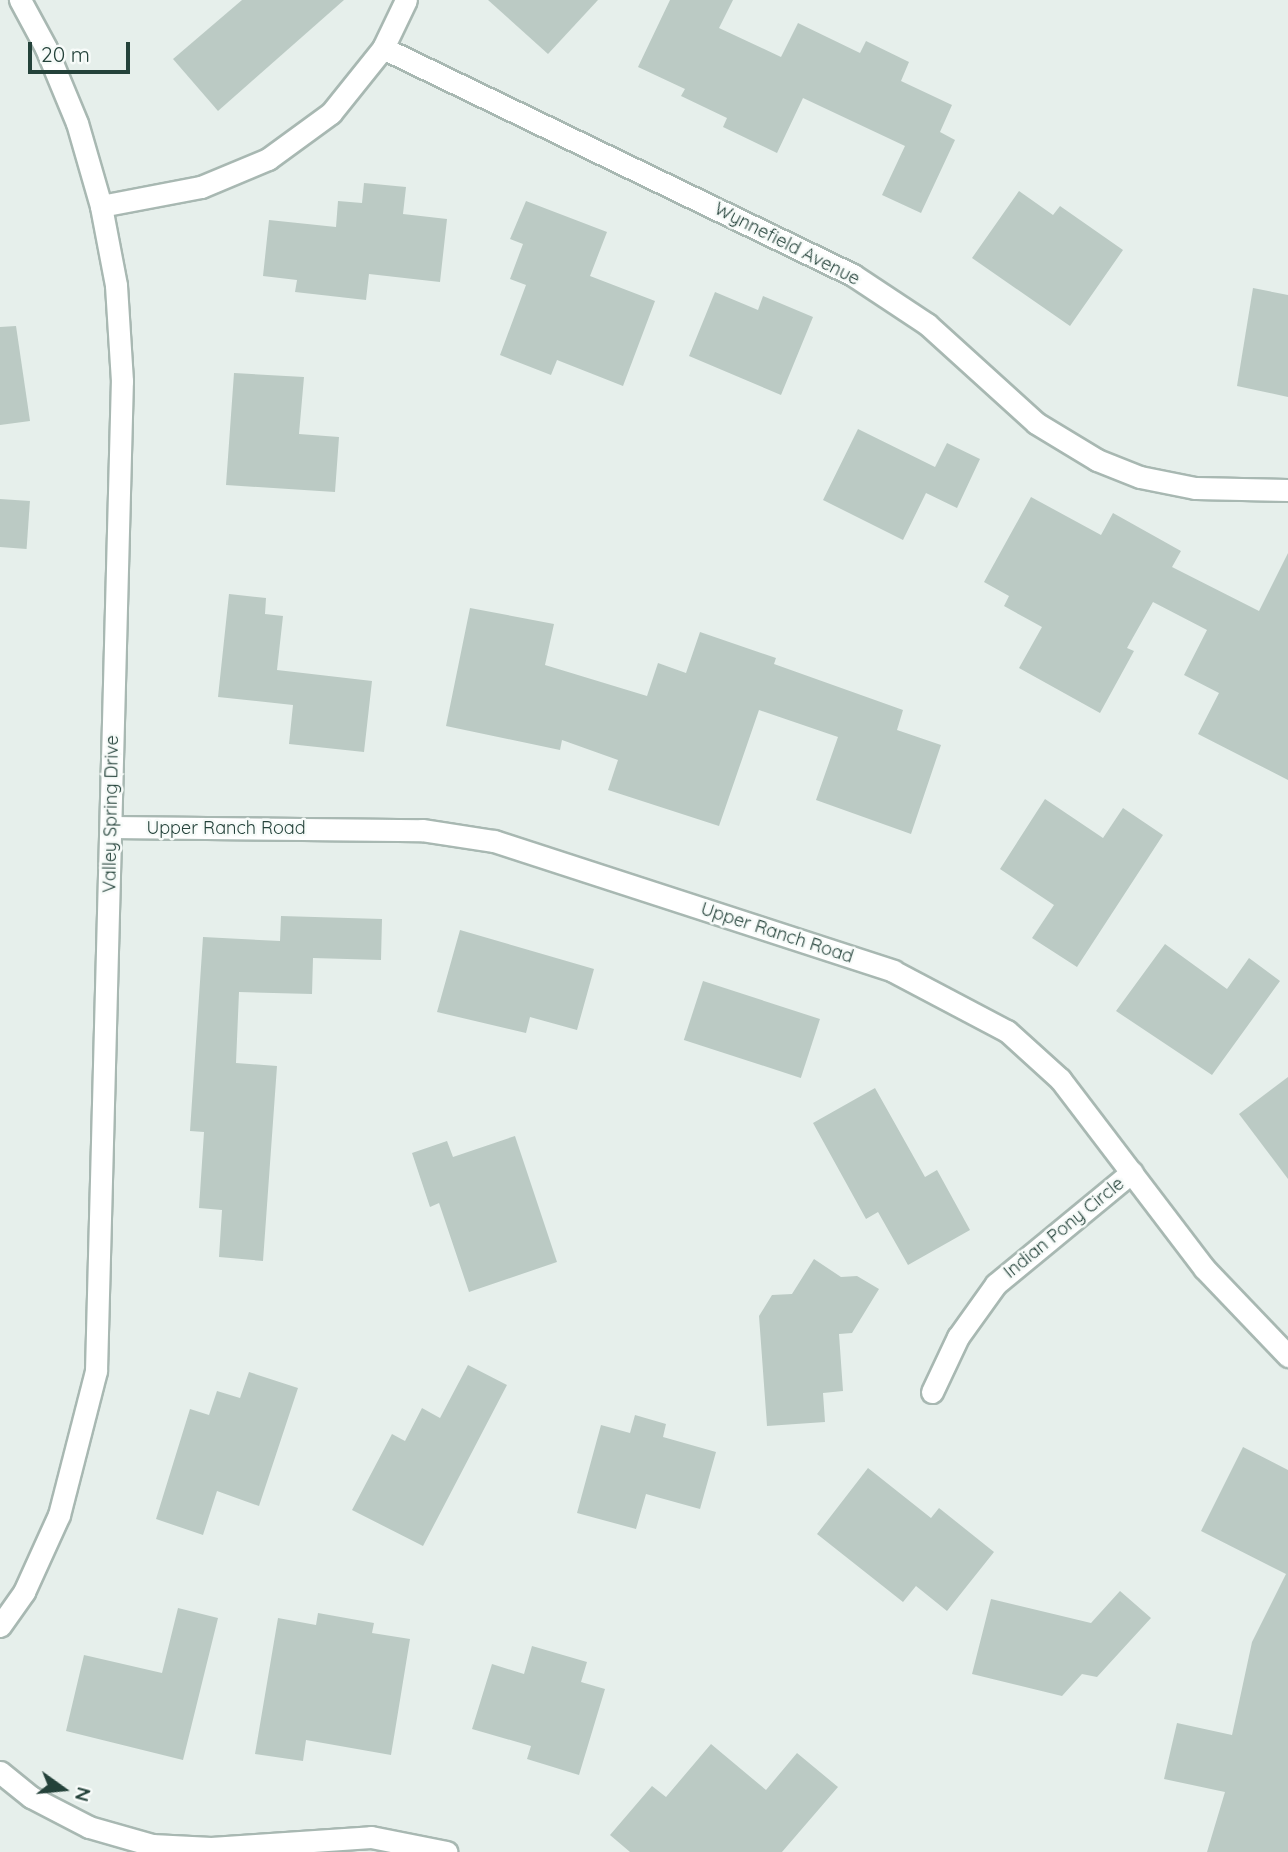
<!DOCTYPE html>
<html>
<head>
<meta charset="utf-8">
<style>
	body { margin:0 }
	#map { position:relative; width:1288px; height:1852px; overflow:hidden; background:#e6efeb; font-family:Quicksand,sans-serif }
	div>[style] { position:absolute }
	[style*='--x'] { left:calc(var(--x)*1px); top:calc(var(--y)*1px); width:calc(var(--w)*1px); rotate:calc(var(--a)*1deg) }
	.building>* { inset:0; background:#bbcac4; transform-origin:0 0 }
	.roads { filter:drop-shadow(2px 0 #a8b8b2) drop-shadow(-2px 0 #a8b8b2) drop-shadow(0 2px #a8b8b2) drop-shadow(0 -2px #a8b8b2) }
	.minor>* { height:21px; margin:-10.5px; padding:0 10.5px; transform-origin:10.5px; border-radius:10.5px; background:#fff }
	span { translate:-50% -50%; white-space:nowrap; text-align:center; line-height:1.15; -webkit-text-stroke:5px #f7fbf9; paint-order:stroke }
	.street-label { font-size:18px; color:#24423a }
	.north { position:absolute; left:28px; top:1754px; width:70px; height:70px; -webkit-text-stroke:5px #f7fbf9; paint-order:stroke; rotate:105deg; font-size:19px; font-weight:700; line-height:28px; text-align:center; color:#24423a }
	.north::after { content:''; display:block; margin:auto; width:24px; height:32px; background:#24423a; clip-path:polygon(50% 0,100% 100%,50% 72%,0 100%) }
	.scale { position:absolute; left:28px; top:42px; width:102px; height:32px; box-sizing:border-box; border:4px solid #24423a; border-top:0; padding-left:9px; font-size:21px; line-height:24px; white-space:nowrap; color:#24423a; -webkit-text-stroke:5px #f7fbf9; paint-order:stroke }
</style>
</head>
<body>
<div id="map">
	<div class="building">
		<i style="clip-path:polygon(242px 0,344px 0,218px 111px,173px 59px)"></i>
		<i style="clip-path:polygon(488px 0,598px 0,548px 54px)"></i>
		<i style="clip-path:polygon(670px 0,733px 0,719px 28px,781px 57px,798px 23px,860px 53px,866px 41px,909px 62px,901px 81px,952px 105px,940px 132px,955px 140px,921px 213px,882px 195px,905px 146px,803px 98px,777px 153px,723px 127px,727px 118px,681px 96px,685px 89px,638px 67px)"></i>
		<i style="clip-path:polygon(364px 183px,406px 187px,403px 214px,447px 219px,440px 282px,369px 274px,366px 300px,295px 292px,297px 280px,263px 276px,269px 220px,336px 227px,338px 201px,362px 203px)"></i>
		<i style="clip-path:polygon(1019px 191px,1053px 215px,1060px 206px,1123px 250px,1070px 326px,972px 258px)"></i>
		<i style="clip-path:polygon(526px 201px,607px 232px,590px 276px,655px 301px,623px 386px,557px 360px,551px 375px,500px 355px,526px 285px,510px 279px,523px 244px,510px 239px)"></i>
		<i style="clip-path:polygon(1253px 288px,1288px 295px,1288px 397px,1237px 386px)"></i>
		<i style="clip-path:polygon(715px 292px,758px 310px,763px 296px,813px 317px,781px 395px,689px 356px)"></i>
		<i style="clip-path:polygon(16px 326px,30px 421px,0 425px,0 327px)"></i>
		<i style="clip-path:polygon(234px 373px,304px 377px,299px 434px,339px 437px,335px 492px,226px 485px)"></i>
		<i style="clip-path:polygon(858px 429px,935px 467px,947px 443px,980px 459px,957px 508px,926px 493px,903px 540px,823px 500px)"></i>
		<i style="clip-path:polygon(1031px 497px,1101px 535px,1113px 513px,1181px 551px,1172px 567px,1259px 611px,1288px 553px,1288px 780px,1198px 734px,1219px 693px,1184px 675px,1207px 630px,1153px 602px,1127px 648px,1134px 651px,1100px 713px,1019px 668px,1042px 627px,1004px 606px,1009px 596px,984px 582px)"></i>
		<i style="left:0;top:499px;width:30px;height:48px;rotate:4deg"></i>
		<i style="clip-path:polygon(229px 594px,266px 598px,265px 614px,283px 616px,277px 670px,372px 681px,364px 752px,289px 744px,293px 705px,218px 697px)"></i>
		<i style="clip-path:polygon(470px 608px,554px 624px,545px 665px,647px 696px,658px 663px,686px 673px,700px 632px,776px 658px,774px 664px,903px 710px,897px 730px,941px 745px,911px 834px,816px 800px,838px 737px,759px 710px,719px 826px,608px 790px,618px 760px,562px 740px,560px 750px,446px 726px)"></i>
		<i style="clip-path:polygon(1045px 799px,1103px 838px,1123px 808px,1163px 835px,1077px 967px,1032px 938px,1054px 905px,1000px 869px)"></i>
		<i style="clip-path:polygon(281px 916px,382px 919px,381px 960px,313px 958px,312px 994px,239px 992px,236px 1063px,277px 1066px,263px 1261px,219px 1257px,222px 1210px,199px 1208px,204px 1132px,190px 1131px,203px 937px,280px 941px)"></i>
		<i style="clip-path:polygon(460px 930px,594px 969px,577px 1030px,530px 1017px,526px 1033px,437px 1012px)"></i>
		<i style="clip-path:polygon(1165px 944px,1227px 989px,1249px 958px,1280px 981px,1212px 1075px,1116px 1011px)"></i>
		<i style="left:703px;top:981px;width:123px;height:62px;rotate:18deg"></i>
		<i style="clip-path:polygon(1288px 1077px,1288px 1179px,1239px 1114px)"></i>
		<i style="clip-path:polygon(875px 1088px,925px 1177px,937px 1170px,970px 1230px,908px 1265px,878px 1212px,866px 1219px,813px 1123px)"></i>
		<i style="clip-path:polygon(515px 1136px,557px 1262px,469px 1292px,439px 1203px,430px 1207px,412px 1153px,447px 1141px,453px 1157px)"></i>
		<i style="clip-path:polygon(814px 1259px,841px 1277px,857px 1276px,879px 1289px,852px 1333px,839px 1334px,843px 1391px,823px 1393px,825px 1422px,767px 1426px,759px 1316px,772px 1295px,792px 1294px)"></i>
		<i style="clip-path:polygon(468px 1365px,507px 1385px,423px 1546px,352px 1510px,392px 1434px,405px 1441px,422px 1408px,440px 1418px)"></i>
		<i style="clip-path:polygon(249px 1372px,298px 1388px,259px 1506px,217px 1491px,203px 1535px,156px 1519px,190px 1409px,209px 1415px,217px 1391px,240px 1398px)"></i>
		<i style="clip-path:polygon(635px 1415px,666px 1424px,663px 1437px,716px 1452px,700px 1509px,646px 1494px,636px 1529px,577px 1513px,601px 1425px,630px 1433px)"></i>
		<i style="clip-path:polygon(1243px 1447px,1288px 1470px,1288px 1852px,1207px 1852px,1225px 1792px,1164px 1779px,1177px 1723px,1232px 1735px,1252px 1642px,1286px 1574px,1201px 1531px)"></i>
		<i style="clip-path:polygon(868px 1468px,931px 1518px,939px 1508px,994px 1552px,947px 1611px,916px 1586px,903px 1602px,817px 1534px)"></i>
		<i style="clip-path:polygon(1120px 1591px,1151px 1618px,1097px 1677px,1082px 1674px,1062px 1696px,972px 1674px,991px 1599px,1091px 1623px)"></i>
		<i style="clip-path:polygon(178px 1608px,218px 1618px,183px 1760px,66px 1731px,84px 1655px,162px 1673px)"></i>
		<i style="clip-path:polygon(318px 1613px,374px 1623px,372px 1633px,410px 1639px,391px 1755px,306px 1740px,303px 1761px,255px 1754px,278px 1618px,316px 1625px)"></i>
		<i style="clip-path:polygon(532px 1646px,587px 1662px,581px 1682px,605px 1689px,579px 1775px,527px 1759px,531px 1746px,472px 1729px,492px 1664px,524px 1674px)"></i>
		<i style="clip-path:polygon(711px 1744px,766px 1790px,797px 1753px,838px 1787px,782px 1852px,630px 1852px,610px 1835px,652px 1786px,666px 1797px)"></i>
	</div>
	<div class="roads">
		<div class="minor">
			<i style="--x:383;--y:48;--w:522;--a:25.78"></i>
			<i style="--x:853;--y:275;--w:89;--a:33.5"></i>
			<i style="--x:927;--y:324;--w:147;--a:42.2"></i>
			<i style="--x:1036;--y:423;--w:71;--a:31.2"></i>
			<i style="--x:1097;--y:460;--w:46;--a:21.6"></i>
			<i style="--x:1140;--y:477;--w:56;--a:11.3"></i>
			<i style="--x:1195;--y:488;--w:93;--a:1.2"></i>
			<i style="--x:101;--y:206;--w:102;--a:-10.8"></i>
			<i style="--x:201;--y:187;--w:73;--a:-22.7"></i>
			<i style="--x:268;--y:159;--w:78;--a:-36.1"></i>
			<i style="--x:331;--y:113;--w:83;--a:-51.3"></i>
			<i style="--x:383;--y:48;--w:53;--a:-64.4"></i>
			<i style="--x:111;--y:827;--w:311;--a:0.6"></i>
			<i style="--x:422;--y:830;--w:73;--a:8.7"></i>
			<i style="--x:494;--y:841;--w:420;--a:18"></i>
			<i style="--x:893;--y:971;--w:129;--a:27.8"></i>
			<i style="--x:1007;--y:1031;--w:72;--a:42.2"></i>
			<i style="--x:1060;--y:1079;--w:238;--a:52.7"></i>
			<i style="--x:1204;--y:1268;--w:122;--a:46.3"></i>
			<i style="--x:932;--y:1392;--w:61;--a:-64.7"></i>
			<i style="--x:958;--y:1337;--w:65;--a:-54.4"></i>
			<i style="--x:996;--y:1284;--w:176;--a:-39.5"></i>
			<i style="--x:0;--y:1626;--w:42;--a:-54.8"></i>
			<i style="--x:24;--y:1592;--w:85;--a:-65.6"></i>
			<i style="--x:59;--y:1515;--w:149;--a:-75.6"></i>
			<i style="--x:96;--y:1371;--w:990;--a:-88.5"></i>
			<i style="--x:122;--y:381;--w:96;--a:-93.6"></i>
			<i style="--x:116;--y:285;--w:80;--a:-100.8"></i>
			<i style="--x:101;--y:206;--w:86;--a:-106.1"></i>
			<i style="--x:77;--y:123;--w:81;--a:-112.5"></i>
			<i style="--x:46;--y:48;--w:55;--a:-118.4"></i>
			<i style="--x:0;--y:1772;--w:40;--a:39"></i>
			<i style="--x:31;--y:1797;--w:65;--a:27.3"></i>
			<i style="--x:89;--y:1827;--w:66;--a:15.9"></i>
			<i style="--x:152;--y:1845;--w:59;--a:2.9"></i>
			<i style="--x:211;--y:1848;--w:160;--a:-3.9"></i>
			<i style="--x:371;--y:1837;--w:77;--a:11.2"></i>
		</div>
	</div>
	<div class="street-label">
		<span style="left:787px;top:244px;rotate:27deg">Wynnefield Avenue</span>
		<span style="left:111px;top:814px;rotate:-89deg">Valley Spring Drive</span>
		<span style="left:226px;top:828px">Upper Ranch Road</span>
		<span style="left:777px;top:933px;rotate:18deg">Upper Ranch Road</span>
		<span style="left:1064px;top:1228px;rotate:-39deg">Indian Pony Circle</span>
	</div>
	<div class="north">N</div>
	<div class="scale">20 m</div>
</div>
</body>
</html>
